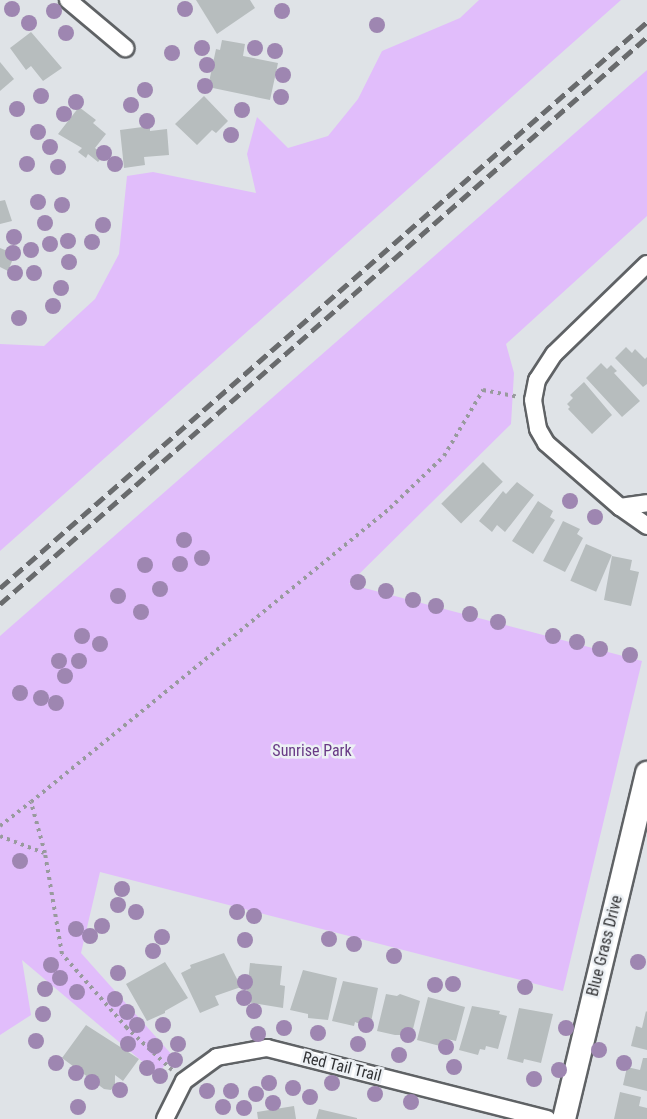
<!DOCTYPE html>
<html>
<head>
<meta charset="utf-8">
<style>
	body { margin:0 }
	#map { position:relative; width:647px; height:1119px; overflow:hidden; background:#dfe3e7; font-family:"Roboto Condensed",sans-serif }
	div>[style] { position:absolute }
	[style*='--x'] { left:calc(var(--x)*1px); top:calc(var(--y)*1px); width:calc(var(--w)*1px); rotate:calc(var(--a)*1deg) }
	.green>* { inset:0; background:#e1bdfb }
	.building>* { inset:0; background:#b7bdbe; transform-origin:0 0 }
	.path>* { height:4px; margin-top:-2px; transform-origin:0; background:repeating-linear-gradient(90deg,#989a9d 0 3px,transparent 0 7.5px) }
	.roads { filter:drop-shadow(2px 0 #5f6265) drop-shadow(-2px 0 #5f6265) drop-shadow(0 2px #5f6265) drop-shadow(0 -2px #5f6265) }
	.street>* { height:16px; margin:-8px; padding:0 8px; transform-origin:8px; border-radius:8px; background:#fff }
	.secondary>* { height:22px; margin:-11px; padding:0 11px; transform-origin:11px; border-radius:11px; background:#fff }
	.rail>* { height:4.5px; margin-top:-2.25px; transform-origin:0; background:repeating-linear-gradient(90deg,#696b6d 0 12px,transparent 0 18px) }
	.trees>* { width:16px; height:16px; margin:-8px; border-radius:50%; background:#9e86b1 }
	span { translate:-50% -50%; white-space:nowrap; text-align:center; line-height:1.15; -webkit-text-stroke:5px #ecf0f4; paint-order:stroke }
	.park-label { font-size:16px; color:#683a85 }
	.street-label { font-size:16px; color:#313234 }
</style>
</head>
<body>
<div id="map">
	<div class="green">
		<i style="clip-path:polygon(479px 0,621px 0,0 551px,0 344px,44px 346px,95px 299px,119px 254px,127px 176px,153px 172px,256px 193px,247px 154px,257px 117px,288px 148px,328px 136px,358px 99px,382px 51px,460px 18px)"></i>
		<i style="clip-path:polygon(647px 70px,647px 216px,506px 344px,514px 373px,511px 424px,349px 584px,642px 661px,563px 991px,100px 872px,81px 953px,173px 1056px,157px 1074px,22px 960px,31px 1015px,0 1035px,0 636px)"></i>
	</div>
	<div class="building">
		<i style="clip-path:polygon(196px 0,250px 0,255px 8px,217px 34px)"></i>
		<i style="clip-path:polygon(31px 32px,62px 68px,43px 81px,31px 66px,26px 70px,10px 48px)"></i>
		<i style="clip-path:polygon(222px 40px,245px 44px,243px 56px,278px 63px,270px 100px,208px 87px,216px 49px,220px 50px)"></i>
		<i style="clip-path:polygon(0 62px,14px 79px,0 91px)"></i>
		<i style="clip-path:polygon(204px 96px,228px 121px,216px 133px,212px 130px,197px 145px,175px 124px)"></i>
		<i style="clip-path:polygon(79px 107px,96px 120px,93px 123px,106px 134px,95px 148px,104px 155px,98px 162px,88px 154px,86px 158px,78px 152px,82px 148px,58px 134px)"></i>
		<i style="clip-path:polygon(150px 126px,150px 131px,167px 129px,169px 155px,144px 157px,145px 165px,124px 168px,120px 130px)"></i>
		<i style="clip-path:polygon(5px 200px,12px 221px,0 224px,0 201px)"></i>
		<i style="clip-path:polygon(0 248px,15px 254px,8px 271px,0 267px)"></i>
		<i style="clip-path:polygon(626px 347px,632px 353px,635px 349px,645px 359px,647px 357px,647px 384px,643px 387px,615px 358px)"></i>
		<i style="clip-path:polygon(601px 363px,607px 369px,611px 365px,617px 371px,614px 373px,640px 401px,622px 417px,586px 378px)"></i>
		<i style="clip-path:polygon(584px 382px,612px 415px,592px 434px,568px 409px,570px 407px,567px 404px,573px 398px,570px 395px)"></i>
		<i style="left:483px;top:462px;width:28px;height:59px;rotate:45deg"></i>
		<i style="clip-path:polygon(517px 482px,534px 495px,505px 532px,497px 525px,492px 532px,479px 521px,503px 491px,506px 494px)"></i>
		<i style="clip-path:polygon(538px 501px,553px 511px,550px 517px,555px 520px,533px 554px,512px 541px)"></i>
		<i style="clip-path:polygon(563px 521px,580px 529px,577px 534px,583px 538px,565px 572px,543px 561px)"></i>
		<i style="left:586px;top:544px;width:28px;height:40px;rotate:23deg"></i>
		<i style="clip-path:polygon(612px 556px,632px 560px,630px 570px,639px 572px,631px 606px,604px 600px)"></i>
		<i style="clip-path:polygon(224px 953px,241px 987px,215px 996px,219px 1005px,200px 1013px,181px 973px,191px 968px,190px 965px)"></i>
		<i style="clip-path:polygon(165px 962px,188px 998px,165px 1011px,165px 1013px,147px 1021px,126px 984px)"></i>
		<i style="clip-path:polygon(250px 963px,282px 966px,280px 985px,285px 986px,283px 1008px,246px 1002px)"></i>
		<i style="clip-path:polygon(303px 970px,337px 978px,328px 1020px,308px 1018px,308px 1014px,290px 1010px)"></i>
		<i style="clip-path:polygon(343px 981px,378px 988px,371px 1022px,361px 1019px,360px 1024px,355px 1022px,354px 1026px,332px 1021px)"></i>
		<i style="clip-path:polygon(386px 994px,397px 996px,400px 994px,420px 1001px,412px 1033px,403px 1031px,403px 1035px,395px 1035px,377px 1031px)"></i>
		<i style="clip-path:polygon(428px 997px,465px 1007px,456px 1041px,447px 1039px,446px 1042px,441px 1041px,440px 1046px,417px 1040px)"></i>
		<i style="clip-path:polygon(472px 1006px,500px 1011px,499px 1014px,507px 1016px,498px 1049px,486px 1046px,485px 1050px,480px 1049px,478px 1055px,459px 1050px)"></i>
		<i style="clip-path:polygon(519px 1008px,553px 1014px,541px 1063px,524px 1059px,523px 1063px,507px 1059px)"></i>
		<i style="clip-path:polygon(646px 1011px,647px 1012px,647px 1050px,631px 1046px,636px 1026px,642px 1028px)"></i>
		<i style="clip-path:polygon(86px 1025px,139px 1059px,123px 1081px,115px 1075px,115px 1085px,111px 1090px,104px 1089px,62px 1058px)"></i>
		<i style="clip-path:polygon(643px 1058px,647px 1058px,647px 1091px,623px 1085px,627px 1067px,640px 1070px)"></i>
		<i style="clip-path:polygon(620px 1092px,641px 1097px,639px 1106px,647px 1108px,647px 1119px,614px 1119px)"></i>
		<i style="clip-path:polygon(294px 1106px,296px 1119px,258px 1119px,257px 1112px)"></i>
		<i style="clip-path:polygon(319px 1109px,357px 1118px,357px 1119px,316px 1119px)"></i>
	</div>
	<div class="path">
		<i style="--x:0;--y:826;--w:39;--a:-38"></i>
		<i style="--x:0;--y:836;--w:47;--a:21.1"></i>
		<i style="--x:172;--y:1070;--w:62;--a:-137"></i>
		<i style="--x:127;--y:1028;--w:98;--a:-131.3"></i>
		<i style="--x:62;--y:954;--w:102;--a:-99.6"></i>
		<i style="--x:45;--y:853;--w:53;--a:-105.4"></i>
		<i style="--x:31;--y:802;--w:464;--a:-39.3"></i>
		<i style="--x:390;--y:508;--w:75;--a:-43.9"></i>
		<i style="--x:444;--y:456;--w:77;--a:-59.4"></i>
		<i style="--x:483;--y:390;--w:37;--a:11"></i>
	</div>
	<div class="roads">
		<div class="street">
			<i style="--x:68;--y:0;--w:75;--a:40.1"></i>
			<i style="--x:647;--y:264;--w:129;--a:135.9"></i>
			<i style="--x:554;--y:354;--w:31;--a:123"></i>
			<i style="--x:537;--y:380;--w:20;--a:101"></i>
			<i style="--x:533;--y:400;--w:29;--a:80"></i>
			<i style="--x:538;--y:429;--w:16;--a:60"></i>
			<i style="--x:546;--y:443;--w:98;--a:40.9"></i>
			<i style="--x:620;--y:507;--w:33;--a:35"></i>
			<i style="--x:620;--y:507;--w:27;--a:-8"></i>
			<i style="--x:165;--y:1119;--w:42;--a:-63.4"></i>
			<i style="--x:184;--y:1081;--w:41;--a:-36"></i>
			<i style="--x:217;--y:1057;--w:51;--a:-10.2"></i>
			<i style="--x:267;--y:1048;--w:289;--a:14.2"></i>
		</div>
		<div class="secondary">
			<i style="--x:564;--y:1119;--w:356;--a:-76.5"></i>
		</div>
	</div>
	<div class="rail">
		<i style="--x:0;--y:588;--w:860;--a:-41.18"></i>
		<i style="--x:0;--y:604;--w:860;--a:-41.23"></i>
	</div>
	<div class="trees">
		<i style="left:12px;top:9px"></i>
		<i style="left:185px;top:9px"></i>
		<i style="left:54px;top:11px"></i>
		<i style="left:282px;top:11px"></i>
		<i style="left:29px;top:23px"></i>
		<i style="left:377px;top:25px"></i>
		<i style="left:66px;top:33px"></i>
		<i style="left:202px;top:48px"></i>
		<i style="left:255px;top:48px"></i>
		<i style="left:275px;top:51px"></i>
		<i style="left:172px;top:53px"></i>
		<i style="left:207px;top:65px"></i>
		<i style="left:283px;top:75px"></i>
		<i style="left:205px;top:86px"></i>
		<i style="left:145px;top:90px"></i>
		<i style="left:41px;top:96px"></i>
		<i style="left:281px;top:97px"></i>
		<i style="left:76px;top:102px"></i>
		<i style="left:131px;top:105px"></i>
		<i style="left:17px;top:109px"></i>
		<i style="left:242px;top:110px"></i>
		<i style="left:64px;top:114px"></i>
		<i style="left:147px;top:121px"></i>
		<i style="left:38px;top:132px"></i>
		<i style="left:231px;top:135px"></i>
		<i style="left:50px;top:147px"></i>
		<i style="left:104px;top:153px"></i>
		<i style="left:27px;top:164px"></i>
		<i style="left:115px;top:164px"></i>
		<i style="left:58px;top:167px"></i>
		<i style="left:38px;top:202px"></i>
		<i style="left:62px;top:205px"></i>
		<i style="left:45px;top:223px"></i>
		<i style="left:103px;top:225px"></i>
		<i style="left:14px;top:237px"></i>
		<i style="left:68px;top:241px"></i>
		<i style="left:92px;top:242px"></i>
		<i style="left:50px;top:244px"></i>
		<i style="left:31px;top:250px"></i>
		<i style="left:13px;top:253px"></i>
		<i style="left:69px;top:262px"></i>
		<i style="left:15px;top:273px"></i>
		<i style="left:34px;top:273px"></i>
		<i style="left:61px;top:288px"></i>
		<i style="left:53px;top:306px"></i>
		<i style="left:19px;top:318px"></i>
		<i style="left:570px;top:501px"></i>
		<i style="left:595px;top:517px"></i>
		<i style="left:184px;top:540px"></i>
		<i style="left:202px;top:558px"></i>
		<i style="left:180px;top:564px"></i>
		<i style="left:145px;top:565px"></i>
		<i style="left:358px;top:582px"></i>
		<i style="left:160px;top:589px"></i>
		<i style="left:386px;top:591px"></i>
		<i style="left:118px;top:596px"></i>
		<i style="left:413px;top:600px"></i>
		<i style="left:436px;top:606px"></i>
		<i style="left:141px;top:612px"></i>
		<i style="left:470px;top:614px"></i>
		<i style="left:498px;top:622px"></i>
		<i style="left:82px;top:636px"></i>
		<i style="left:553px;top:636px"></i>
		<i style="left:577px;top:642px"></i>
		<i style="left:100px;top:644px"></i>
		<i style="left:600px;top:649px"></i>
		<i style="left:630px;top:655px"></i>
		<i style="left:59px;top:661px"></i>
		<i style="left:79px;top:661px"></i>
		<i style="left:65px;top:676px"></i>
		<i style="left:20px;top:693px"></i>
		<i style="left:41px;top:698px"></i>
		<i style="left:56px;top:703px"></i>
		<i style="left:20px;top:861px"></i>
		<i style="left:122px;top:889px"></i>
		<i style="left:118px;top:905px"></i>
		<i style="left:136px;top:912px"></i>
		<i style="left:237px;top:912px"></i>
		<i style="left:254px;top:916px"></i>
		<i style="left:102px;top:926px"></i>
		<i style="left:76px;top:929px"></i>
		<i style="left:90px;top:936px"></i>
		<i style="left:162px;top:937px"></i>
		<i style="left:329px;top:939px"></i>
		<i style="left:245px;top:940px"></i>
		<i style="left:354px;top:944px"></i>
		<i style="left:153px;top:951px"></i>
		<i style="left:394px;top:956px"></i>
		<i style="left:638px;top:962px"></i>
		<i style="left:51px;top:965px"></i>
		<i style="left:118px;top:973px"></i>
		<i style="left:60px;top:978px"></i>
		<i style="left:245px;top:982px"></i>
		<i style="left:453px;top:984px"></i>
		<i style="left:435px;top:985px"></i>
		<i style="left:525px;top:987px"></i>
		<i style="left:45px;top:989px"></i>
		<i style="left:77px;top:992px"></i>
		<i style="left:244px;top:998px"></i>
		<i style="left:115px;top:999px"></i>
		<i style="left:254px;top:1011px"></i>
		<i style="left:127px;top:1012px"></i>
		<i style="left:43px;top:1014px"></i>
		<i style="left:137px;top:1025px"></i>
		<i style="left:163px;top:1025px"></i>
		<i style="left:366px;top:1025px"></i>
		<i style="left:284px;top:1028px"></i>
		<i style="left:566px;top:1028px"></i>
		<i style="left:318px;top:1033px"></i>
		<i style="left:258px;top:1034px"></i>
		<i style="left:408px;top:1035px"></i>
		<i style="left:36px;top:1041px"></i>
		<i style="left:128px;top:1044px"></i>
		<i style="left:178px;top:1044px"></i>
		<i style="left:358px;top:1044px"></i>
		<i style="left:155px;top:1046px"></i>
		<i style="left:446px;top:1047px"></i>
		<i style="left:599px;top:1050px"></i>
		<i style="left:399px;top:1055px"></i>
		<i style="left:175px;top:1060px"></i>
		<i style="left:56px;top:1063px"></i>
		<i style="left:624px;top:1063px"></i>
		<i style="left:454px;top:1067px"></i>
		<i style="left:147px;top:1068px"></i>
		<i style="left:559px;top:1070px"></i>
		<i style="left:76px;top:1073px"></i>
		<i style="left:160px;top:1076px"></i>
		<i style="left:534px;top:1079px"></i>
		<i style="left:92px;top:1082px"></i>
		<i style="left:269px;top:1083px"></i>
		<i style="left:332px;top:1083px"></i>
		<i style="left:293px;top:1088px"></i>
		<i style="left:120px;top:1090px"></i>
		<i style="left:207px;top:1091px"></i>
		<i style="left:231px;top:1091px"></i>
		<i style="left:256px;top:1094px"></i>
		<i style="left:375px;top:1094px"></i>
		<i style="left:310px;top:1097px"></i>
		<i style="left:411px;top:1102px"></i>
		<i style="left:273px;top:1103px"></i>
		<i style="left:78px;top:1107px"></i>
		<i style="left:223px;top:1107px"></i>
		<i style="left:244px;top:1108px"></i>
	</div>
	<div class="park-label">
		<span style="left:312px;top:751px">Sunrise Park</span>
	</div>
	<div class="street-label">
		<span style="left:605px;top:946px;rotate:-76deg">Blue Grass Drive</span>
		<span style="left:342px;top:1067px;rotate:14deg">Red Tail Trail</span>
	</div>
</div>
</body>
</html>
